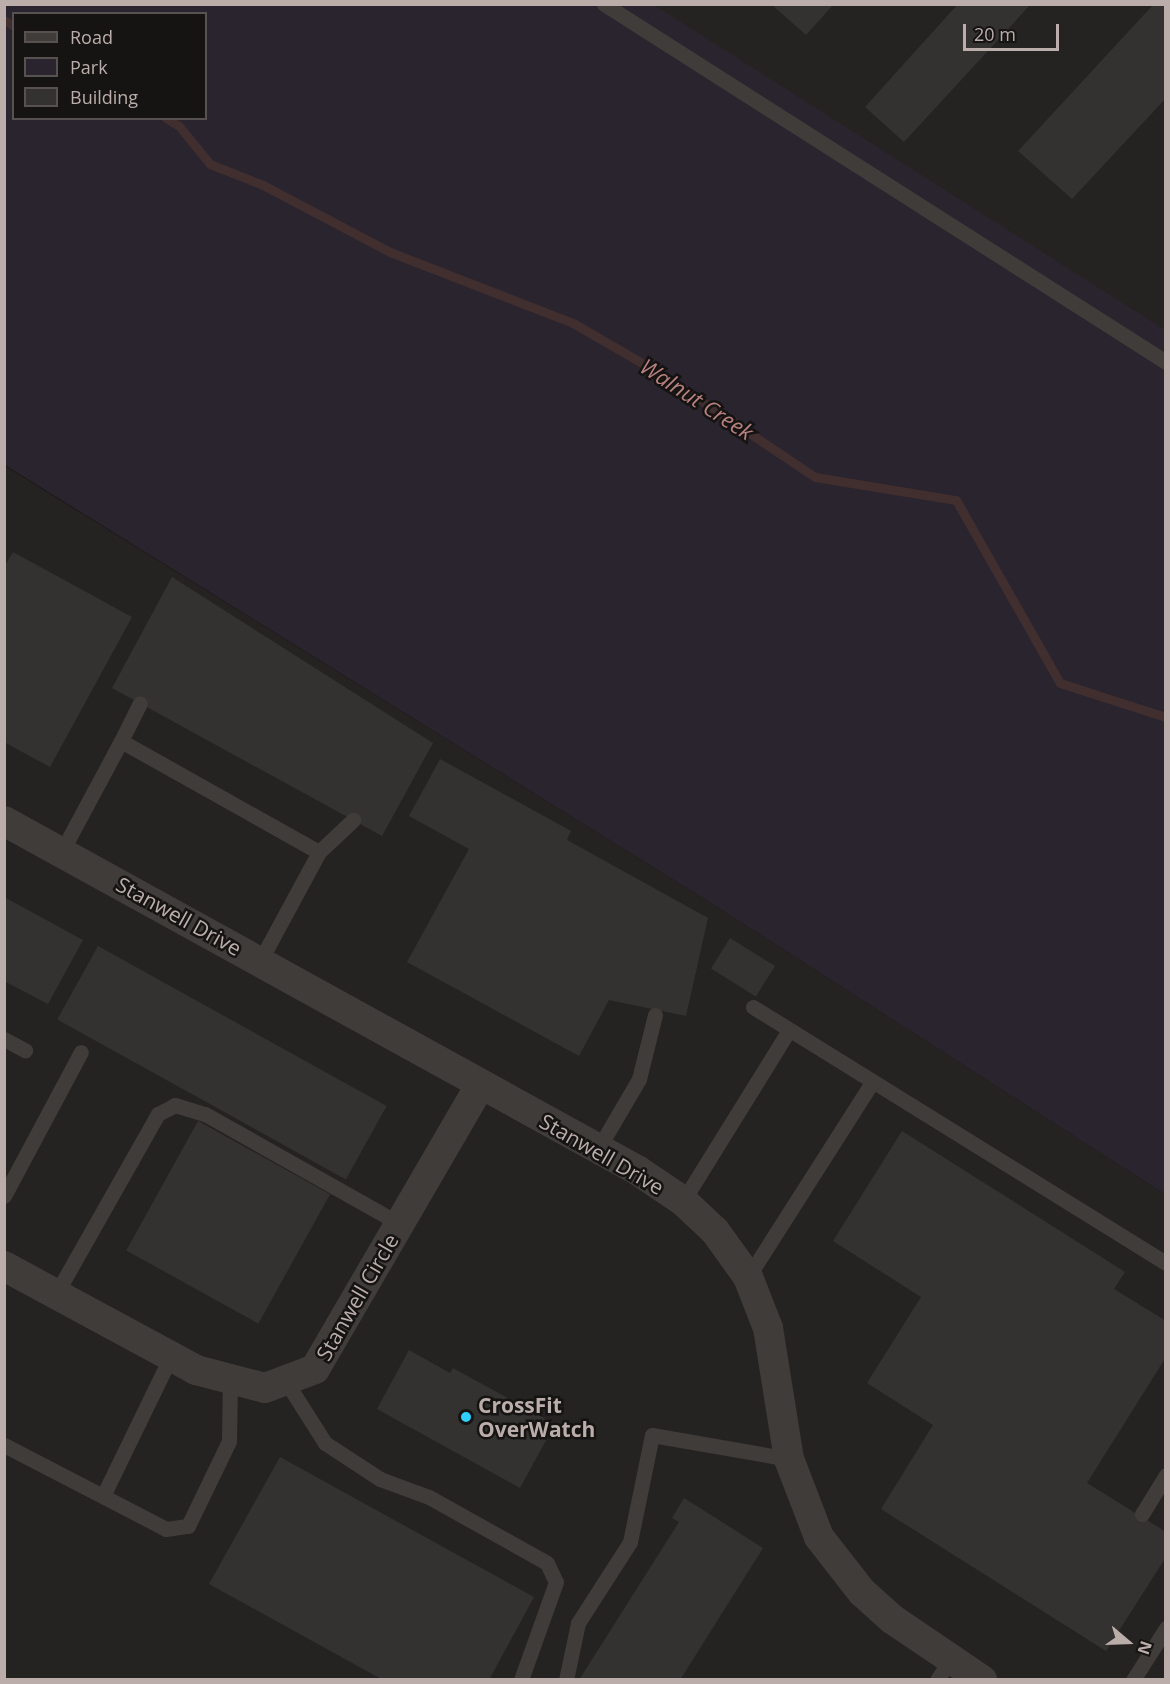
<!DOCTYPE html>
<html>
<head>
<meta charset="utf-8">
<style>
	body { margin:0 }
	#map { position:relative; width:1170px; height:1684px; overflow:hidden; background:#1a1918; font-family:"Open Sans",sans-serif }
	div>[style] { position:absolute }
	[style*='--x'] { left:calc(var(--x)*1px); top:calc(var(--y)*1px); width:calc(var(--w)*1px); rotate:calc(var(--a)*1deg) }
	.built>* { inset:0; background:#252321 }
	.green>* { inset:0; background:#2a242e }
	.stream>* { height:9px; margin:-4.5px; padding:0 4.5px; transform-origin:4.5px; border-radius:4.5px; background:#412f2f }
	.building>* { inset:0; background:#343230; transform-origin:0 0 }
	.service>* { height:15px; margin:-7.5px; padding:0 7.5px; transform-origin:7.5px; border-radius:7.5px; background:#403c39 }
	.minor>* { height:30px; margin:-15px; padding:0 15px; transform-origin:15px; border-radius:15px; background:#403c39 }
	.dots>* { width:16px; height:16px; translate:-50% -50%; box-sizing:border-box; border:3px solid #151413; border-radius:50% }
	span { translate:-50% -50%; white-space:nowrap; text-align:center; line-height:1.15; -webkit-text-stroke:5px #151413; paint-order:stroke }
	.street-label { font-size:21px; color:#bbaeaa }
	.poi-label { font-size:21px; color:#bbaeaa; font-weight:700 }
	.left { translate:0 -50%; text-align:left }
	.water-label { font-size:22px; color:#b7817f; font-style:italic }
	.frame { position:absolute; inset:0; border:6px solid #bbaeaa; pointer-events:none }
	.legend { position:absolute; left:12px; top:12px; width:195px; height:108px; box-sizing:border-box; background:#151413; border:2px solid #57524f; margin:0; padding:8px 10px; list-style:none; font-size:18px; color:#bbaeaa }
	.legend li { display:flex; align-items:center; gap:12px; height:30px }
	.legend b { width:30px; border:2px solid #57524f }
	.north { position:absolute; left:1098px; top:1612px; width:60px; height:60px; -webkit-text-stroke:4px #151413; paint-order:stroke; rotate:109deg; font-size:16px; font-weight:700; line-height:24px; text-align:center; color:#bbaeaa }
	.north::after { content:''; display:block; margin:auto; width:21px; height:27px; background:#bbaeaa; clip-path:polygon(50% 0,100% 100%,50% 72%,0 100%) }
	.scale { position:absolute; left:963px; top:24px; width:96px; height:27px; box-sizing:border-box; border:3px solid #bbaeaa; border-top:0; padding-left:8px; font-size:18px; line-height:21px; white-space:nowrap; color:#bbaeaa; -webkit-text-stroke:4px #151413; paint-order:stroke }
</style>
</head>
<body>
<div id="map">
	<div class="built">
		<i style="clip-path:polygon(636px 5px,1165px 5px,1165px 339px)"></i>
		<i style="clip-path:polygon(5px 466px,708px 901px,1165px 1194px,1165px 1679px,5px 1680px)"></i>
	</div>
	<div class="green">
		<i style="clip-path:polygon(evenodd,5px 5px,654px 5px,1165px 330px,1165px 1194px,708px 901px,5px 465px,5px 5px,14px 14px,206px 14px,206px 118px,14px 118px,14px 14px)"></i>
	</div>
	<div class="stream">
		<i style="--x:4;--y:20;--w:12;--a:31"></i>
		<i style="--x:166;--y:118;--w:15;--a:32"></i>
		<i style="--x:179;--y:126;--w:49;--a:50.8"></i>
		<i style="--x:210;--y:164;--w:57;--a:21.6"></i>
		<i style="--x:263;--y:185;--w:144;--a:27.8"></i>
		<i style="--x:390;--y:252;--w:196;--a:21.2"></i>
		<i style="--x:573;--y:323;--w:108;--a:30.1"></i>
		<i style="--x:666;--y:377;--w:179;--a:33.9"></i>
		<i style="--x:815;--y:477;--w:143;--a:9.3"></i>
		<i style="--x:956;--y:500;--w:210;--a:60.4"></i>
		<i style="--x:1060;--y:683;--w:111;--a:17.8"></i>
	</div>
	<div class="building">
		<i style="clip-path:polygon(771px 4px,834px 4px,806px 35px)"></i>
		<i style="clip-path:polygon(958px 4px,1031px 4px,904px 142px,865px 107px)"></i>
		<i style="clip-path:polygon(1153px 5px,1166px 5px,1166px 98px,1072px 199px,1018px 151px)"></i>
		<i style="clip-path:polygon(13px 552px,132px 617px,50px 767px,4px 742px,4px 567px)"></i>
		<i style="clip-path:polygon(172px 577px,433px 743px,382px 836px,112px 688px)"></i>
		<i style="clip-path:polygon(440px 759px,571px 831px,567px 840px,708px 918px,686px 1016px,609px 1000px,579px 1056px,407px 962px,469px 849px,409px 816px)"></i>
		<i style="clip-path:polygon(4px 897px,83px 940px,48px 1004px,4px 981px)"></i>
		<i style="left:730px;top:938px;width:53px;height:36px;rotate:32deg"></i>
		<i style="left:98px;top:946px;width:330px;height:84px;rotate:29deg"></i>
		<i style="left:198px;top:1121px;width:151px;height:148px;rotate:29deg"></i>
		<i style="clip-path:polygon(902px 1131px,1125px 1272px,1114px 1289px,1166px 1321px,1166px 1357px,1087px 1483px,1166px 1532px,1166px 1557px,1106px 1651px,881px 1509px,933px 1425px,867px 1383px,921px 1297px,833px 1241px)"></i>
		<i style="clip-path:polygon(409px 1350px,450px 1373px,453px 1368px,555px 1424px,520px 1488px,377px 1409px)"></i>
		<i style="clip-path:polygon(280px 1457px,534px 1597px,489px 1680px,383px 1680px,209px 1584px)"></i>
		<i style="clip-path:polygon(684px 1498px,763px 1548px,680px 1680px,579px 1680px,679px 1522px,672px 1518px)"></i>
	</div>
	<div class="service">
		<i style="--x:604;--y:4;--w:666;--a:32.5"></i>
		<i style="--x:121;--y:741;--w:42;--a:-63.4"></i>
		<i style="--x:62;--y:851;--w:125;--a:-61.8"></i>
		<i style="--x:121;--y:741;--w:227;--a:29.3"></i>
		<i style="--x:319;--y:852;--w:124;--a:118.4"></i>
		<i style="--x:319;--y:852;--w:47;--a:-43.3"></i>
		<i style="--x:753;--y:1007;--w:486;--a:31.8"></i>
		<i style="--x:4;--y:1039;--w:24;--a:28"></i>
		<i style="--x:598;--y:1149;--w:81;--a:-59.6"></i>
		<i style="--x:639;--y:1079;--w:66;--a:-76"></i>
		<i style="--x:4;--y:1196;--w:163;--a:-61.9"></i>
		<i style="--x:683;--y:1201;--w:201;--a:-58.2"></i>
		<i style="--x:748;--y:1277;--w:231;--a:-57.5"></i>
		<i style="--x:56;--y:1294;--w:207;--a:-60.5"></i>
		<i style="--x:158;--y:1114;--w:19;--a:-28"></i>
		<i style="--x:175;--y:1105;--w:31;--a:17"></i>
		<i style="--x:205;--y:1114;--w:224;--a:29.4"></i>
		<i style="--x:285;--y:1380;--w:75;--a:57.6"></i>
		<i style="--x:325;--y:1443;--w:66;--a:33.2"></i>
		<i style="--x:380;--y:1479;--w:52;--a:20.2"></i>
		<i style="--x:429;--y:1497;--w:135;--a:29.2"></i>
		<i style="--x:547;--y:1563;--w:21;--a:65"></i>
		<i style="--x:556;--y:1582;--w:104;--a:109.7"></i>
		<i style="--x:4;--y:1445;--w:182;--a:27.4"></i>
		<i style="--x:166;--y:1529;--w:22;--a:-8"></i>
		<i style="--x:188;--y:1526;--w:94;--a:-64.2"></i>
		<i style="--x:229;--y:1441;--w:62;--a:-89.1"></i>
		<i style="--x:103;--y:1496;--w:156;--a:-64.1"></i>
		<i style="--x:1142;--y:1514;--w:46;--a:-58.4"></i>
		<i style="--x:566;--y:1680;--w:58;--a:-78.1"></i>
		<i style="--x:578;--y:1623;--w:96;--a:-57.3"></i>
		<i style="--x:630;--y:1542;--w:109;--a:-78.4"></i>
		<i style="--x:652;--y:1435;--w:139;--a:9.9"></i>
		<i style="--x:937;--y:1680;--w:24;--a:-57"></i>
		<i style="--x:1133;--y:1680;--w:62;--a:-57.6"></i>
	</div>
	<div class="minor">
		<i style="--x:4;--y:821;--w:723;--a:28.87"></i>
		<i style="--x:637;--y:1170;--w:55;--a:34"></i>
		<i style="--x:683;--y:1201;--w:44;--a:43.2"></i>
		<i style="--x:715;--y:1231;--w:57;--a:54.3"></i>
		<i style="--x:748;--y:1277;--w:55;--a:68.6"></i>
		<i style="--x:768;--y:1328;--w:133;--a:80.9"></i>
		<i style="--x:789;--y:1459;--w:84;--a:69"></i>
		<i style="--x:819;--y:1537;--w:70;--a:52"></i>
		<i style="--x:862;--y:1592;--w:40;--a:42"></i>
		<i style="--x:892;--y:1619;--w:109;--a:34.1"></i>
		<i style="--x:4;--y:1266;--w:218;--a:28.4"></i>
		<i style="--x:196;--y:1370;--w:71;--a:14.6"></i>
		<i style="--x:265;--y:1388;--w:53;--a:-20.8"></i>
		<i style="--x:315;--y:1369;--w:328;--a:-59.8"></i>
	</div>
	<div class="dots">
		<i style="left:466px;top:1417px;background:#2fcefb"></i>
	</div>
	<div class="street-label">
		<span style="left:179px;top:916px;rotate:29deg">Stanwell Drive</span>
		<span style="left:602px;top:1154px;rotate:30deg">Stanwell Drive</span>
		<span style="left:357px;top:1297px;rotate:-60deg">Stanwell Circle</span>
	</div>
	<div class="poi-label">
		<span class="left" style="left:478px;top:1417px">CrossFit<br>OverWatch</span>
	</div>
	<div class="water-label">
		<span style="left:697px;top:399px;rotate:33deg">Walnut Creek</span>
	</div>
	<div class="frame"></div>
	<ul class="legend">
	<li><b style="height:8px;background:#403c39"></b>Road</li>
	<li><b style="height:16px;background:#2a242e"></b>Park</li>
	<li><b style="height:16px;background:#343230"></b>Building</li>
	</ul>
	<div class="north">N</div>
	<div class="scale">20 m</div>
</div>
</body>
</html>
